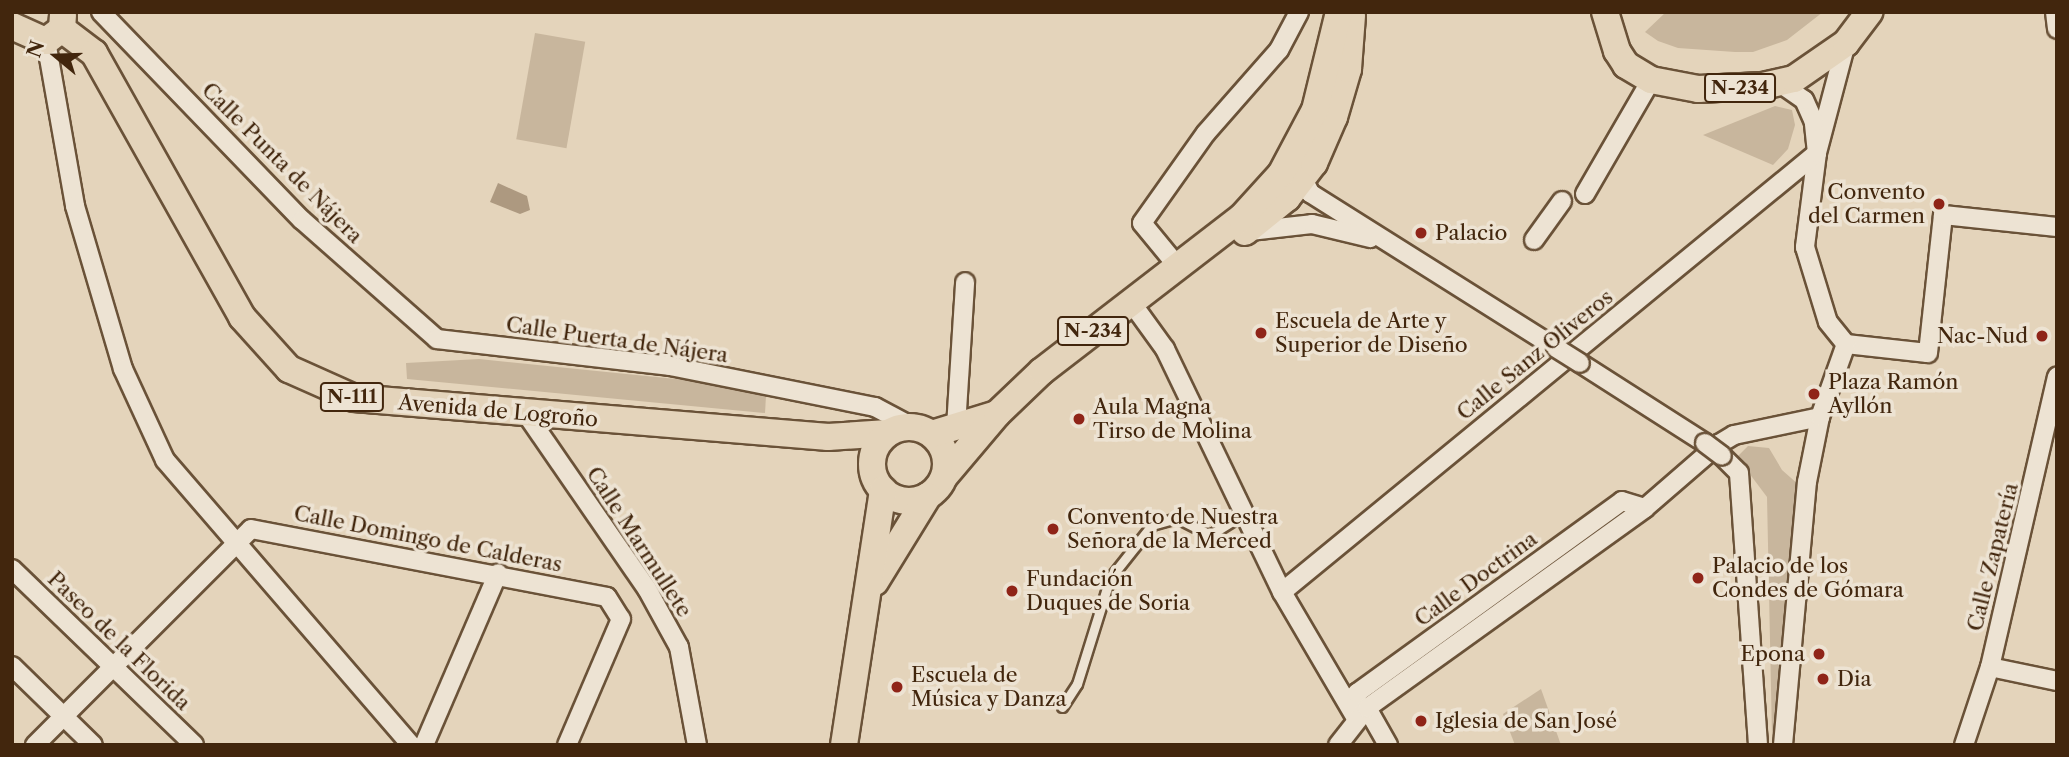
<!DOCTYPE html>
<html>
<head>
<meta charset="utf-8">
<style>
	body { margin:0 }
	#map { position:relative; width:2069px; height:757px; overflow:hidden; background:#e4d4bb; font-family:"Libre Caslon Text",serif }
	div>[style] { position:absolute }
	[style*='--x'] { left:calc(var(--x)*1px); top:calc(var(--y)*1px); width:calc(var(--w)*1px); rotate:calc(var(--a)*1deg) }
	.green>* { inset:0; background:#c8b69d; transform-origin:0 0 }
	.water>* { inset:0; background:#ad9980 }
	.roads { filter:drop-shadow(2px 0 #6a5238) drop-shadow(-2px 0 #6a5238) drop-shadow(0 2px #6a5238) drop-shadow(0 -2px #6a5238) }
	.lane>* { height:9px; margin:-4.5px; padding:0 4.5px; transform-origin:4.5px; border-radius:4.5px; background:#ede3d3 }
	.street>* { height:18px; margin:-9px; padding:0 9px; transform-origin:9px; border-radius:9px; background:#ede3d3 }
	.primary>* { height:26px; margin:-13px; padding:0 13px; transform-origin:13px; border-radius:13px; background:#e4d4bb }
	.primary>.ring { margin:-13px; padding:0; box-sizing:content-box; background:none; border:26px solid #e4d4bb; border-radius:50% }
	.bridges { filter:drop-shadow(2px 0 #6a5238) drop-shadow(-2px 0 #6a5238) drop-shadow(0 2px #6a5238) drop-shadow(0 -2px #6a5238) }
	.street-bridge>* { height:18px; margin:-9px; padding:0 9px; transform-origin:9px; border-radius:9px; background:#ede3d3 }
	.dots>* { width:19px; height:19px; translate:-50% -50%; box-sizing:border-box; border:4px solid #ede3d3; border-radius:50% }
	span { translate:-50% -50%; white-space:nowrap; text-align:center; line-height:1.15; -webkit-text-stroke:7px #ede3d3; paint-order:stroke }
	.shield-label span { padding:2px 5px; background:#ede3d3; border:2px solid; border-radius:5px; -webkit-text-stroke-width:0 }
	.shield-label { font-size:19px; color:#42260d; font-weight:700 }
	.street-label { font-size:21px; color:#42260d }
	.poi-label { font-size:21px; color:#42260d }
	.right { translate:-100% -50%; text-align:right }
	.left { translate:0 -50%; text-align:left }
	.frame { position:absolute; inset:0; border:14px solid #42260d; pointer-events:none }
	.north { position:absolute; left:21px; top:21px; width:70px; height:70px; -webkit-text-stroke:5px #ede3d3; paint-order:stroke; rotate:289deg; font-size:19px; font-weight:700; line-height:28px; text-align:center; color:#42260d }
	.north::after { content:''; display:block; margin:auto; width:24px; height:32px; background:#42260d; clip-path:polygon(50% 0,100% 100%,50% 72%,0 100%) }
</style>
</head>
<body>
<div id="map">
	<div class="green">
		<i style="clip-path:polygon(1666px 12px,1823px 12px,1787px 40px,1753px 52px,1735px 52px,1678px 48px,1658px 41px,1645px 32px)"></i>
		<i style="left:535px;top:33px;width:51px;height:108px;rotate:10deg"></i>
		<i style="clip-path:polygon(1775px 106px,1792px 110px,1795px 125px,1788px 149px,1773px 165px,1703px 135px)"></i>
		<i style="clip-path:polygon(479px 359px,735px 385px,766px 396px,765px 413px,407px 379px,406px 363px)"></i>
		<i style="clip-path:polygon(1748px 446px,1769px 448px,1782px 470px,1799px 485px,1780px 733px,1772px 736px,1767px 497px,1737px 457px)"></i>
		<i style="clip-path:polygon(1541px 689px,1561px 745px,1515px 745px,1503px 714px)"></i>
	</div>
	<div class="water">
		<i style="clip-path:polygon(498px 183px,527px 196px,530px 210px,520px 214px,490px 202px)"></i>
	</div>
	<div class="roads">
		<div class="lane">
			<i style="--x:1062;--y:707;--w:27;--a:-57"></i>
			<i style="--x:1077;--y:684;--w:111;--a:-72.7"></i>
			<i style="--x:1110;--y:578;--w:68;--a:-51.6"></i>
			<i style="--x:1152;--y:525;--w:26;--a:-16"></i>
			<i style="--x:1177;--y:518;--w:37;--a:27"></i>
			<i style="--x:1210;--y:535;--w:40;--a:-32"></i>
		</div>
		<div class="street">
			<i style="--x:101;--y:12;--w:289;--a:46"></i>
			<i style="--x:302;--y:220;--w:180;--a:41.4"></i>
			<i style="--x:437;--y:339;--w:235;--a:6.6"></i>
			<i style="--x:670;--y:366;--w:209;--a:11.3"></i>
			<i style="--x:875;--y:407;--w:40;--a:28"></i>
			<i style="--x:2055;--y:12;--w:17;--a:83"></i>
			<i style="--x:46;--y:41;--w:168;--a:80"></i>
			<i style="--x:75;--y:206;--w:170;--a:73.6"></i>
			<i style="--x:123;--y:369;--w:100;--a:65.2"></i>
			<i style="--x:165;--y:460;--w:376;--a:49.2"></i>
			<i style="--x:1846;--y:43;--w:114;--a:104.8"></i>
			<i style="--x:1817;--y:153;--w:95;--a:97.3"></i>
			<i style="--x:1805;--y:247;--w:78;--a:73"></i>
			<i style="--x:1828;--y:322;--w:28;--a:51"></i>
			<i style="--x:1846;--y:344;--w:82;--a:6.3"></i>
			<i style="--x:1928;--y:353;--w:139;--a:-83.8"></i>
			<i style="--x:1943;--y:215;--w:115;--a:6"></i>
			<i style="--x:1299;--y:171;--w:25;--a:63"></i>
			<i style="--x:1310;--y:193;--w:291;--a:32.2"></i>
			<i style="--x:1585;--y:194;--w:132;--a:-59.9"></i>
			<i style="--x:1250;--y:231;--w:62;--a:-6.4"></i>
			<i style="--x:1312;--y:224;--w:60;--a:13.6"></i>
			<i style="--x:1534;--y:240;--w:48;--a:-54.3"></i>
			<i style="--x:1179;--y:268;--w:58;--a:-129.4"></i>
			<i style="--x:1142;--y:223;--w:110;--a:-54.6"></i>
			<i style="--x:1206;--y:133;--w:111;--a:-48.7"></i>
			<i style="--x:1279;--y:50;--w:43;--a:-62.2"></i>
			<i style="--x:1131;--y:302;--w:58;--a:54.1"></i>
			<i style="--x:1165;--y:349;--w:270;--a:64.3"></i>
			<i style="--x:1282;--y:592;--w:146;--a:59.6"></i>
			<i style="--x:1580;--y:363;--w:148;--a:32.6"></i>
			<i style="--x:527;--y:415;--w:211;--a:55.4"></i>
			<i style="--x:647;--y:589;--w:66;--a:61.1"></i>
			<i style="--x:679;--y:647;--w:100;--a:79.6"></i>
			<i style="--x:956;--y:427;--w:145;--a:-86.4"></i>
			<i style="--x:1722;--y:456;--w:24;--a:45"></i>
			<i style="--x:1739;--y:473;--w:273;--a:86"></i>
			<i style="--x:12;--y:569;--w:253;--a:44"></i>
			<i style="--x:1282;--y:592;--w:692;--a:-39.37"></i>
			<i style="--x:1817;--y:153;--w:31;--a:-96"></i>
			<i style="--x:1814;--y:122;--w:24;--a:-114"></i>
			<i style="--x:1804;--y:100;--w:29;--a:-145"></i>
			<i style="--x:12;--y:666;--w:113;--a:44.3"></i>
			<i style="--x:1990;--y:667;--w:68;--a:11.8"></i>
			<i style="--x:1367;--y:708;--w:43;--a:60.4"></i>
			<i style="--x:1356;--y:718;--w:25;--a:-88"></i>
			<i style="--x:1357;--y:693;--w:327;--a:-35.9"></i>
			<i style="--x:1622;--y:501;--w:24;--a:17"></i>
			<i style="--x:35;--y:745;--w:305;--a:-45"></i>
			<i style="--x:251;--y:529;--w:362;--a:10.8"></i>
			<i style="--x:607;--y:597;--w:26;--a:58"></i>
			<i style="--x:621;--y:619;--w:137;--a:113.2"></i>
			<i style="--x:424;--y:745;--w:187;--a:-66.7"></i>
			<i style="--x:1338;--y:745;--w:47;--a:-51.9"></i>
			<i style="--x:1367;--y:708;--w:342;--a:-35.7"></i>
			<i style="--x:1645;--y:508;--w:98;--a:-40.9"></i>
			<i style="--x:1719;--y:444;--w:17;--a:-31"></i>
			<i style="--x:1734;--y:435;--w:88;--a:-11.8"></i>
			<i style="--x:1783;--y:745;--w:264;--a:-84.8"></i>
			<i style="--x:1807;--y:482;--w:66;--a:-78.7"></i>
			<i style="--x:1820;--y:417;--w:77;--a:-70.4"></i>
			<i style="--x:1964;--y:745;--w:82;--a:-71.6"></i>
			<i style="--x:1990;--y:667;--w:298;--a:-77"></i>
		</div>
		<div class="primary">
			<i style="--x:1605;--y:12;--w:41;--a:72.9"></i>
			<i style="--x:1617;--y:51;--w:17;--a:57"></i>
			<i style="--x:1626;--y:65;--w:29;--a:31"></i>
			<i style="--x:1651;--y:80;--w:48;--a:10.8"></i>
			<i style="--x:1698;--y:89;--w:65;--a:-2.6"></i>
			<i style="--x:1763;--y:86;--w:32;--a:-13"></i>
			<i style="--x:1794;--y:79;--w:63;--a:-34.7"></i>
			<i style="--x:1846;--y:43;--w:39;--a:-53"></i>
			<i style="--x:12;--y:26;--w:37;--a:24"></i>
			<i style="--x:46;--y:41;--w:20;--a:-37"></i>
			<i style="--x:62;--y:29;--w:14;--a:-86"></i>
			<i style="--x:62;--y:29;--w:40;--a:37"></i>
			<i style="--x:94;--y:53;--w:303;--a:60.7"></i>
			<i style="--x:242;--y:317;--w:70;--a:47.9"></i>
			<i style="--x:289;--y:369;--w:71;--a:24"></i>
			<i style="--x:354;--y:398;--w:476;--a:4.7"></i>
			<i style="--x:828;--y:437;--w:60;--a:-3.8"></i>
			<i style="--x:1245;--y:232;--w:54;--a:-39"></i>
			<i style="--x:1287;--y:198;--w:44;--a:-52.4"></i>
			<i style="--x:1314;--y:163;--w:50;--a:-66.5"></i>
			<i style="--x:1334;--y:117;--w:50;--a:-73.7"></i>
			<i style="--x:1348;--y:69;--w:53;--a:-85.7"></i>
			<i class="ring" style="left:872px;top:427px;width:48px;height:48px"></i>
			<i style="--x:932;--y:434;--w:68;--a:-17.1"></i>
			<i style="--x:944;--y:477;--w:82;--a:-49.9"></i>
			<i style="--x:997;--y:414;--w:62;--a:-43.7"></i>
			<i style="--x:1042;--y:371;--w:251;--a:-37.6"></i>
			<i style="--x:1241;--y:218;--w:59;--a:-47.7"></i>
			<i style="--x:1281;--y:174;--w:72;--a:-62"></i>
			<i style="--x:1315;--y:110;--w:101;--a:-76.2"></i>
			<i style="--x:875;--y:582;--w:101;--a:-58.4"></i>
			<i style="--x:844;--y:745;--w:258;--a:-81.3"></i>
		</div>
	</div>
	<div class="bridges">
		<div class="street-bridge">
			<i style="--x:1556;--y:348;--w:28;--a:32"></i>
			<i style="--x:1705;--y:443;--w:21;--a:37"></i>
		</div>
	</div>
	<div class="dots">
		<i style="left:1939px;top:204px;background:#8f2418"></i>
		<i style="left:1421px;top:233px;background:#8f2418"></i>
		<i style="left:1261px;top:333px;background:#8f2418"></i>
		<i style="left:2042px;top:336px;background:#8f2418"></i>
		<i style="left:1814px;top:394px;background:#8f2418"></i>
		<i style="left:1079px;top:419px;background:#8f2418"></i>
		<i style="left:1053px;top:529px;background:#8f2418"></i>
		<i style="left:1698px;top:578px;background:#8f2418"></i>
		<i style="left:1012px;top:591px;background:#8f2418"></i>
		<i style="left:1819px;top:654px;background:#8f2418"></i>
		<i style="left:1823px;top:679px;background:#8f2418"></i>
		<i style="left:897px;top:687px;background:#8f2418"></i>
		<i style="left:1421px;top:721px;background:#8f2418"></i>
	</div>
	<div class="shield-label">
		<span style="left:1740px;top:88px">N-234</span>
		<span style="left:1093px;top:331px">N-234</span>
		<span style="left:352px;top:397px">N-111</span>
	</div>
	<div class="street-label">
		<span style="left:282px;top:163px;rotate:45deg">Calle Punta de Nájera</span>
		<span style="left:617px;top:340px;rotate:8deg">Calle Puerta de Nájera</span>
		<span style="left:1535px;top:355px;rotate:-39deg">Calle Sanz Oliveros</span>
		<span style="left:498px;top:411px;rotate:5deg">Avenida de Logroño</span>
		<span style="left:428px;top:539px;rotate:11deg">Calle Domingo de Calderas</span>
		<span style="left:639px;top:542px;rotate:57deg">Calle Marmullete</span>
		<span style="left:1993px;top:557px;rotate:-76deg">Calle Zapatería</span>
		<span style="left:1476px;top:579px;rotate:-36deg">Calle Doctrina</span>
		<span style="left:119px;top:641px;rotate:44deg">Paseo de la Florida</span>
	</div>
	<div class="poi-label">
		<span class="right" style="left:1925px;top:204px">Convento<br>del Carmen</span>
		<span class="left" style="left:1435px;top:233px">Palacio</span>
		<span class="left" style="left:1275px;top:333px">Escuela de Arte y<br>Superior de Diseño</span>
		<span class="right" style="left:2028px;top:336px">Nac-Nud</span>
		<span class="left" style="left:1828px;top:394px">Plaza Ramón<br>Ayllón</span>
		<span class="left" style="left:1093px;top:419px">Aula Magna<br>Tirso de Molina</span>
		<span class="left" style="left:1067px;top:529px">Convento de Nuestra<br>Señora de la Merced</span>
		<span class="left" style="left:1712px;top:578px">Palacio de los<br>Condes de Gómara</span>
		<span class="left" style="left:1026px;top:591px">Fundación<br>Duques de Soria</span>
		<span class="right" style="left:1805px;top:654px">Epona</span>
		<span class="left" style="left:911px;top:687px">Escuela de<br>Música y Danza</span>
		<span class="left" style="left:1837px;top:679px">Dia</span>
		<span class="left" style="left:1435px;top:721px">Iglesia de San José</span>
	</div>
	<div class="frame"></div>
	<div class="north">N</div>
</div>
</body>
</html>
